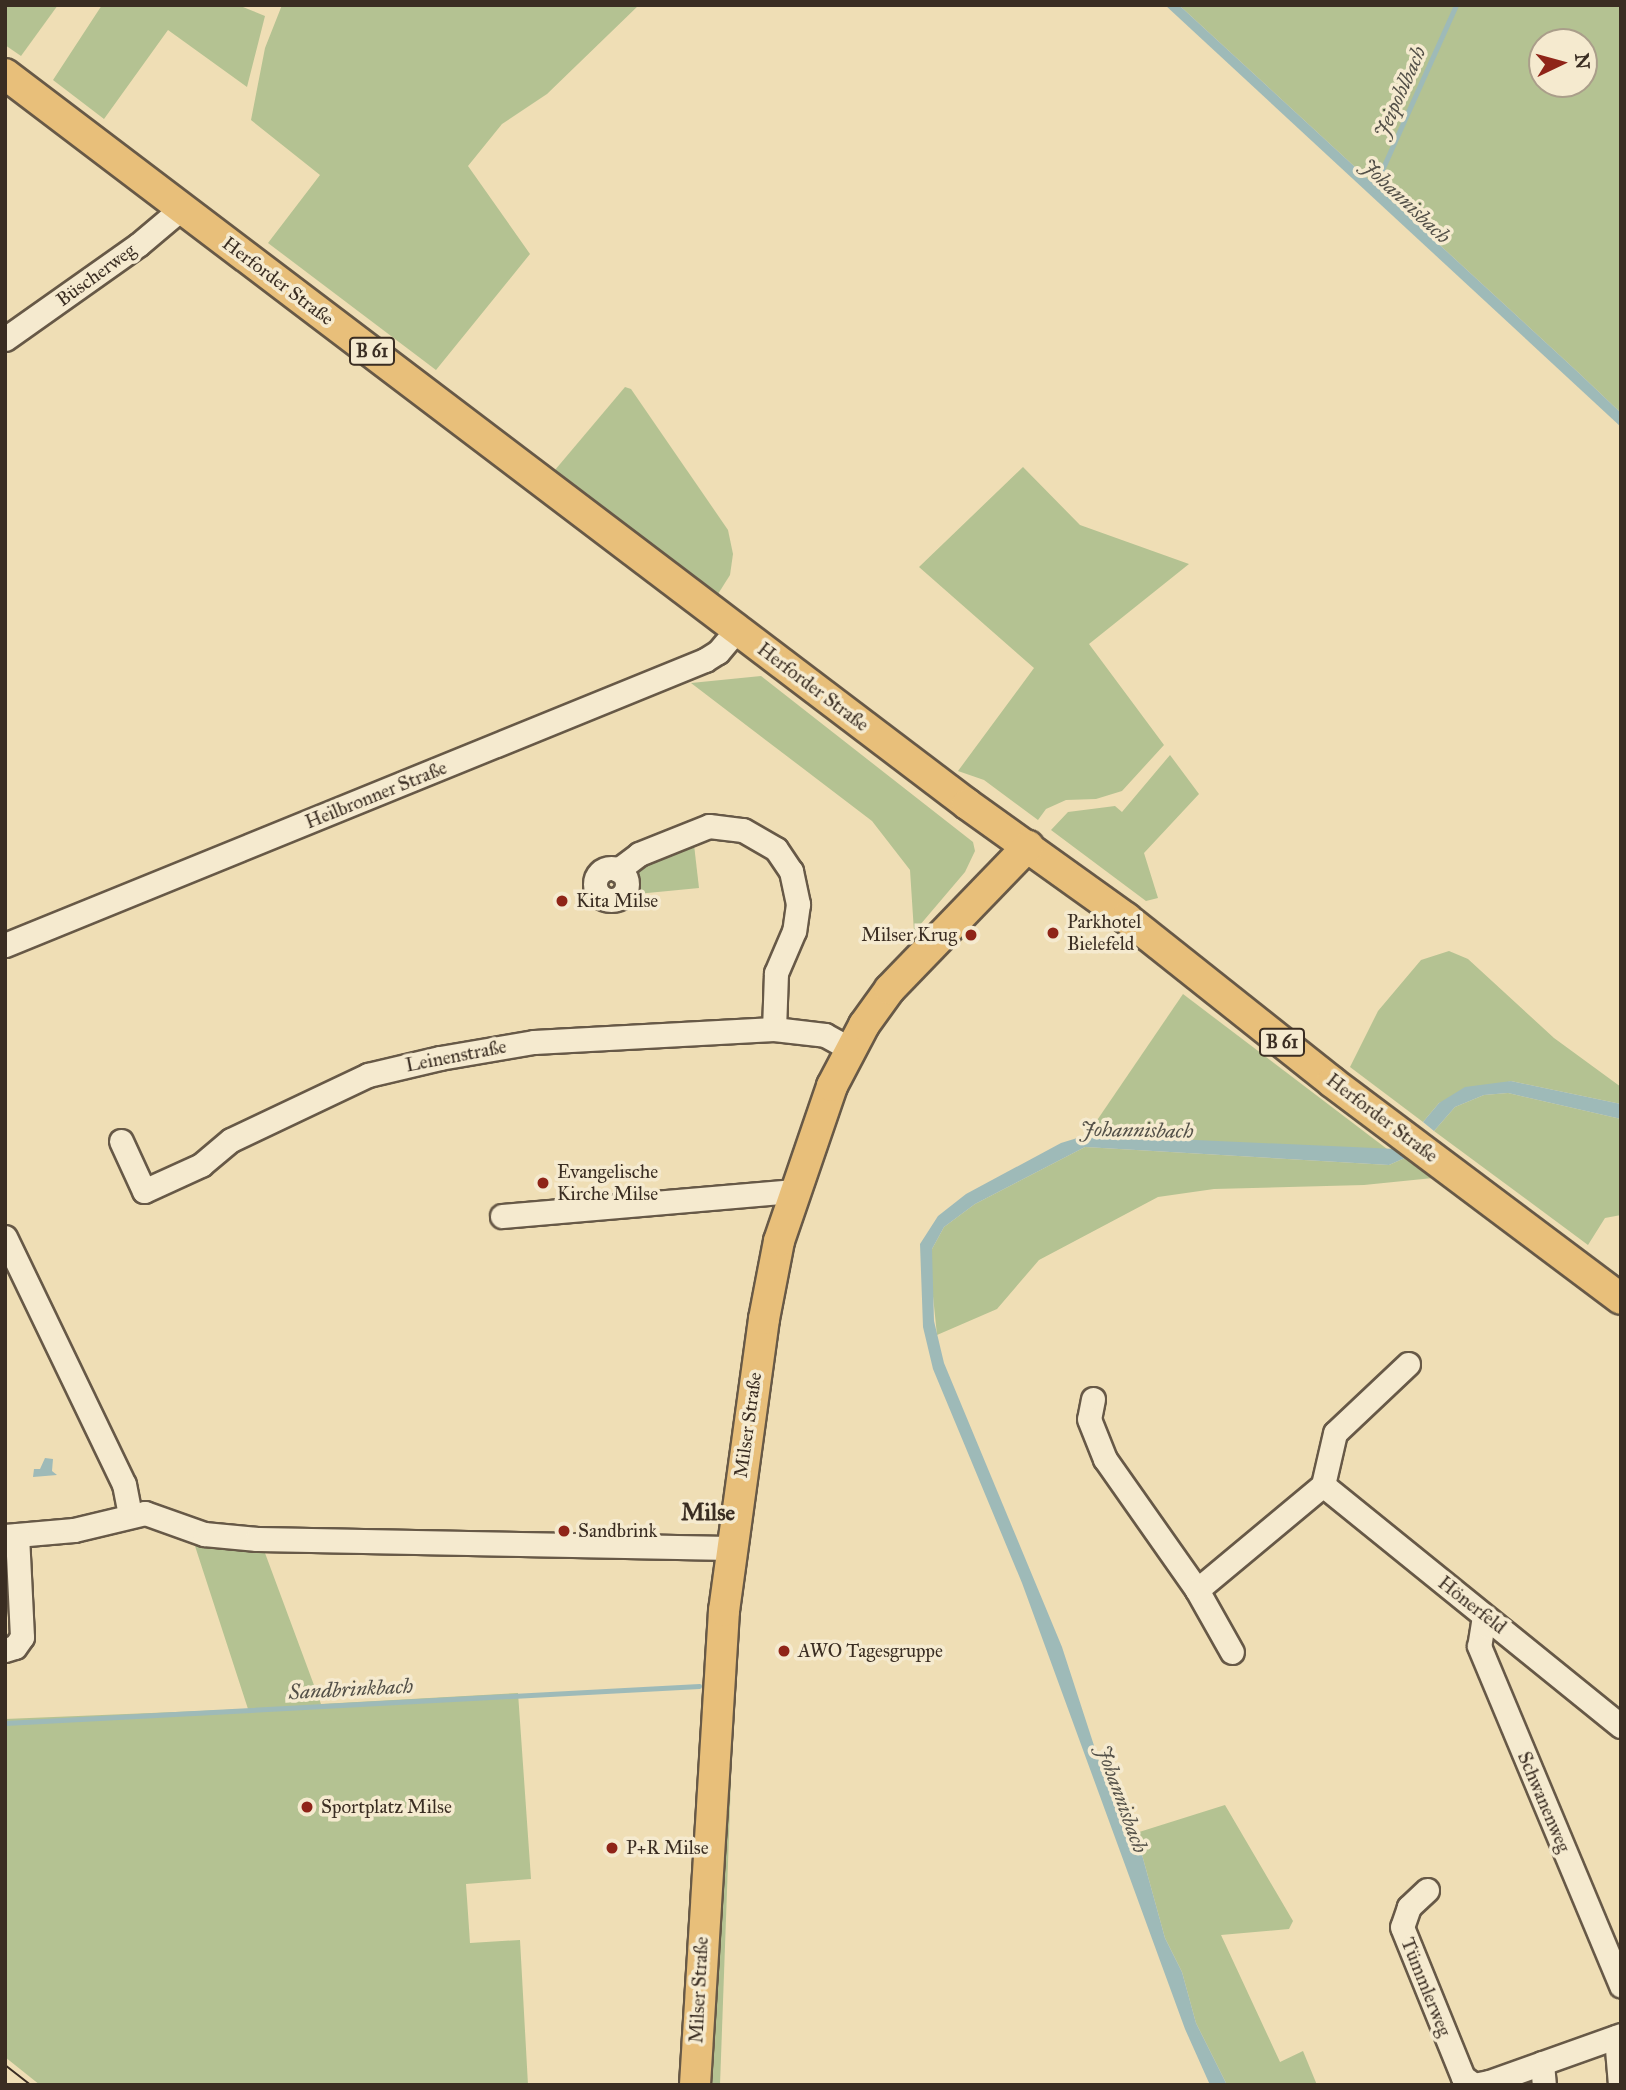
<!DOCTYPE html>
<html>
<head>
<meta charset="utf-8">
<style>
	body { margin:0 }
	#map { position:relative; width:1626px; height:2090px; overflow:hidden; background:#efdeb5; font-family:"IM FELL Great Primer",serif }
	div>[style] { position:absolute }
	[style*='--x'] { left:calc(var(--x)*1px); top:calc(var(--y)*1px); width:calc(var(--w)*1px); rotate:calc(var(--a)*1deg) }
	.green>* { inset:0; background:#b4c292 }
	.water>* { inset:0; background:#9ebab8 }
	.stream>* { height:4.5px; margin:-2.25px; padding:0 2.25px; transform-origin:2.25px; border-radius:2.25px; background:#9ebab8 }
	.roads { filter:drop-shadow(2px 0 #675947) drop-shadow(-2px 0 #675947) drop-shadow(0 2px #675947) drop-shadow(0 -2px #675947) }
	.minor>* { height:23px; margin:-11.5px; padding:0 11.5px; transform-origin:11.5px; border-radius:11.5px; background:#f5eacf }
	.minor>.ring { margin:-11.5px; padding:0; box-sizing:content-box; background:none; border:23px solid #f5eacf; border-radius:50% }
	.major>* { height:30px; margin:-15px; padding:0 15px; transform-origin:15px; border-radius:15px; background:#e8bf7a }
	.tram>* { height:2px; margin:-1px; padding:0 1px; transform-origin:1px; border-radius:1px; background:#3a2d22 }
	.dots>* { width:19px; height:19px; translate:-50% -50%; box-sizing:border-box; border:4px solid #f5eacf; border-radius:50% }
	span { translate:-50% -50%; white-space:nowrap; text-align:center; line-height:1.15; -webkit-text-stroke:7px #f5eacf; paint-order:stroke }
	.shield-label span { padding:2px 5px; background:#f5eacf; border:2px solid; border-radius:5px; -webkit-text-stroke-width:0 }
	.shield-label { font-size:18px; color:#3a2d22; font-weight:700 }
	.street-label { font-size:19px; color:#3a2d22 }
	.poi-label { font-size:19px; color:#3a2d22 }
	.left { translate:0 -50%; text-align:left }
	.right { translate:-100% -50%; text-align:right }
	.water-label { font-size:21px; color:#535048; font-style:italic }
	.quarter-label { font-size:23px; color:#3a2d22; font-weight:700 }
	.frame { position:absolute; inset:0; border:7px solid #3a2d22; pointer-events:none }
	.north { position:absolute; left:1528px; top:28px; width:70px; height:70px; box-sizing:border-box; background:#f5eacf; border:2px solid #aa9e8a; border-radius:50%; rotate:85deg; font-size:19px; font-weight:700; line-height:28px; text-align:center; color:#3a2d22 }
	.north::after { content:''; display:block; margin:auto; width:24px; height:32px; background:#8f2418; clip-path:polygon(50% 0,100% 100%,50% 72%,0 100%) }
</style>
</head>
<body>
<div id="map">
	<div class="green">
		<i style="clip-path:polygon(5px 5px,58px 5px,21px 56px,5px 45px)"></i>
		<i style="clip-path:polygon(102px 5px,238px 5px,265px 16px,247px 87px,168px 30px,104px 119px,53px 80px)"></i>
		<i style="clip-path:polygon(282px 5px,639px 5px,547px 94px,502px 124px,468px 166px,530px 254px,436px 370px,268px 243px,320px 175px,251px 120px,265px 48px)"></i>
		<i style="clip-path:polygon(evenodd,1179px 5px,1621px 5px,1621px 413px,1580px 374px,1179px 5px,1542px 42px,1584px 42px,1584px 84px,1542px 84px,1542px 42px)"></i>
		<i style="clip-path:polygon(625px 387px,631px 389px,728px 530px,733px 554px,730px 575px,718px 594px,555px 470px)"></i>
		<i style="clip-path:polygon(1023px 467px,1080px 525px,1189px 564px,1089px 644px,1164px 745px,1122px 791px,1096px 799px,1066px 800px,1046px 809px,1038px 820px,984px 780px,958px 771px,1034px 668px,919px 567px)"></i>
		<i style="clip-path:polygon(761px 676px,973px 842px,975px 851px,965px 872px,914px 932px,910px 870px,872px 821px,691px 683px)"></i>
		<i style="clip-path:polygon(1170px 755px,1199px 794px,1144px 853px,1158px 898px,1146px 901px,1051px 830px,1068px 812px,1115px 806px,1122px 812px)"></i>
		<i style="clip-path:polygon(693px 836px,699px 888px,637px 894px,634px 866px)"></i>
		<i style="clip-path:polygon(1449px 951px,1468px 959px,1554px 1038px,1621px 1087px,1621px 1104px,1511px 1081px,1439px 1103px,1423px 1122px,1350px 1067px,1378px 1011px,1421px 960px)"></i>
		<i style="clip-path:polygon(1183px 994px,1391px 1152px,1087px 1135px)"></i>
		<i style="clip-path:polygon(1508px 1093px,1621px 1119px,1621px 1215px,1605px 1218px,1588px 1245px,1434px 1131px,1455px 1107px,1484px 1095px)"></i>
		<i style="clip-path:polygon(1085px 1147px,1389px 1165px,1407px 1157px,1433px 1178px,1364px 1185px,1214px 1189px,1158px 1197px,1039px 1260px,997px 1309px,937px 1335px,930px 1267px,932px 1249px,944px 1227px,975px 1204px)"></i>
		<i style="clip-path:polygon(195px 1546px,265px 1553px,321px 1704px,518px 1693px,531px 1879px,466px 1884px,470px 1943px,520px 1940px,528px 2085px,40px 2085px,5px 2057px,5px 1719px,248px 1709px)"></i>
		<i style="clip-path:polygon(728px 1780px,731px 1780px,720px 2085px,712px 2085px)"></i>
		<i style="clip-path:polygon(1225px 1805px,1293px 1921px,1289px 1929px,1221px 1935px,1280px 2062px,1303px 2051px,1317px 2085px,1227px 2085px,1196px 2023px,1182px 1972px,1165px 1938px,1136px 1833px)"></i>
	</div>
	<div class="water">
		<i style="clip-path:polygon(1165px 5px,1179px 5px,1580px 374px,1621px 413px,1621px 427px)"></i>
		<i style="clip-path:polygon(1511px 1081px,1621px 1104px,1621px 1119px,1508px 1093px,1484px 1095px,1455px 1107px,1434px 1131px,1423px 1122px,1439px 1103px,1465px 1087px)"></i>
		<i style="clip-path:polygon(1087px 1135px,1396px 1149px,1407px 1157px,1389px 1165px,1085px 1147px,975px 1204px,944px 1227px,932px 1249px,934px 1321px,944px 1363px,1062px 1647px,1100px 1764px,1136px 1833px,1165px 1938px,1182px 1972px,1196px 2023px,1227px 2085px,1210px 2085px,1185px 2029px,1022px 1583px,933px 1369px,923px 1327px,920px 1244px,938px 1216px,966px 1194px,1061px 1143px)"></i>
		<i style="clip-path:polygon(45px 1458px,53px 1459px,52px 1471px,57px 1475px,33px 1477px,34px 1469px,40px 1469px)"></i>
	</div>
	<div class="stream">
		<i style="--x:1373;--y:190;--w:203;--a:-65.8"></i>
		<i style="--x:5;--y:1723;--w:695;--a:-3.05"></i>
	</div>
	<div class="roads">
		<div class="minor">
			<i style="--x:5;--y:339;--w:163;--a:-35.3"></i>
			<i style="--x:138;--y:245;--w:57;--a:-40.1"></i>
			<i class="ring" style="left:595px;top:868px;width:9px;height:9px"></i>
			<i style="--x:618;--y:870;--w:26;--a:-37"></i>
			<i style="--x:639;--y:854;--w:75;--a:-21.8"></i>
			<i style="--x:709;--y:826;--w:34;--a:7"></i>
			<i style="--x:743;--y:830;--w:38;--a:30"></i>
			<i style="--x:776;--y:849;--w:27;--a:56"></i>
			<i style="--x:791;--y:871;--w:34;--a:78"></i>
			<i style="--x:798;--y:904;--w:27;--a:98"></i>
			<i style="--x:794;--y:931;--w:46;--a:113.2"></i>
			<i style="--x:776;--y:973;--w:56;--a:92"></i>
			<i style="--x:5;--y:945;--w:756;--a:-22.15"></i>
			<i style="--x:705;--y:660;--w:15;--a:-32"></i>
			<i style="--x:718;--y:652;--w:30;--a:-50"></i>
			<i style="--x:121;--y:1141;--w:55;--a:65.3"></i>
			<i style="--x:144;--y:1191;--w:63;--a:-24.5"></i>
			<i style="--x:201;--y:1165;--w:39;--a:-40"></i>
			<i style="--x:231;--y:1140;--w:152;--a:-25.4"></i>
			<i style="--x:368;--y:1075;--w:74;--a:-13.3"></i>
			<i style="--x:440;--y:1058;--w:95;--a:-9.7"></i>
			<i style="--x:534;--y:1042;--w:240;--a:-3.1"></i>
			<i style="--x:774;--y:1029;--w:51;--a:6.7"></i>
			<i style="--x:825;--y:1035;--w:29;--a:29"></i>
			<i style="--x:502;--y:1216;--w:294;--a:-4.9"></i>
			<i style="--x:5;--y:1237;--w:274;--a:64.3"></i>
			<i style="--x:124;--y:1484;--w:31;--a:79"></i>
			<i style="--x:1408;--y:1364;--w:100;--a:136.6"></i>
			<i style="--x:1335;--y:1433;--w:53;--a:103"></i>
			<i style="--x:1323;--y:1485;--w:383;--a:39"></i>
			<i style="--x:1093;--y:1399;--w:20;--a:101"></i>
			<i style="--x:1089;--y:1419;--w:43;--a:68.2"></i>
			<i style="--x:1105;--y:1459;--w:160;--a:54.9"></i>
			<i style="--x:1197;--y:1590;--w:71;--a:60.6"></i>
			<i style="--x:5;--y:1536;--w:69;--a:-5"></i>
			<i style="--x:74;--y:1530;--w:73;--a:-13.5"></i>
			<i style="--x:145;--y:1513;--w:63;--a:19.6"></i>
			<i style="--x:204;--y:1534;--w:53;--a:5.4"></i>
			<i style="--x:257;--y:1539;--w:474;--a:1.1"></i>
			<i style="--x:1197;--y:1590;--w:164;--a:-39.8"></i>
			<i style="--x:1484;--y:1616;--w:30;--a:99"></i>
			<i style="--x:1479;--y:1646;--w:368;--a:67.3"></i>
			<i style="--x:5;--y:1650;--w:10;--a:-17"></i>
			<i style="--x:15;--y:1647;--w:12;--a:-55"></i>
			<i style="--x:22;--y:1637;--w:102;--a:-92.8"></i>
			<i style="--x:1427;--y:1890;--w:25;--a:137"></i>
			<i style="--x:1409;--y:1907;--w:21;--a:109"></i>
			<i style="--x:1402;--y:1927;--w:162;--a:67.9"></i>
			<i style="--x:1463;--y:2077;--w:14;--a:36"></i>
			<i style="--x:1474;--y:2085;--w:15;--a:-11"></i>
			<i style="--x:1489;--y:2082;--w:140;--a:-19.6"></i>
			<i style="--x:1616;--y:2037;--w:48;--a:85.2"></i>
			<i style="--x:1542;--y:2063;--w:22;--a:85"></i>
		</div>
		<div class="major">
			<i style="--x:5;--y:74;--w:1208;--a:37.19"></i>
			<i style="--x:967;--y:804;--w:196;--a:35.6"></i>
			<i style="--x:1126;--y:918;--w:263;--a:38.5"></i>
			<i style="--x:1332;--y:1082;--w:361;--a:36.9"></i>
			<i style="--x:695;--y:2085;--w:475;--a:-86.5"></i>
			<i style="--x:724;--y:1611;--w:295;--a:-82.2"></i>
			<i style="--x:764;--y:1319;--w:79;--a:-79.1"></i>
			<i style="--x:779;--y:1241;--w:164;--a:-71.1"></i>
			<i style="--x:832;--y:1086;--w:69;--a:-62.3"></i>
			<i style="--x:864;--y:1025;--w:44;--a:-54.2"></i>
			<i style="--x:890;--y:989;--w:199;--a:-46"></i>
		</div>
	</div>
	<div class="tram">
		<i style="--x:5;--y:2065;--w:33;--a:38"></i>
	</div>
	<div class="dots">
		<i style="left:562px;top:901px;background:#8f2418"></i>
		<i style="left:1053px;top:933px;background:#8f2418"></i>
		<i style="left:971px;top:935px;background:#8f2418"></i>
		<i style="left:543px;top:1183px;background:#8f2418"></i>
		<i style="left:564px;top:1531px;background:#8f2418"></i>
		<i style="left:784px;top:1651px;background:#8f2418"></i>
		<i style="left:307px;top:1807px;background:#8f2418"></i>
		<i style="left:612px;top:1848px;background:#8f2418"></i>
	</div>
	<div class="shield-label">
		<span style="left:372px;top:351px">B 61</span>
		<span style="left:1282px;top:1042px">B 61</span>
	</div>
	<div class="street-label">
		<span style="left:96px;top:275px;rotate:-36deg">Büscherweg</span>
		<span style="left:278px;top:281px;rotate:37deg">Herforder Straße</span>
		<span style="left:813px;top:687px;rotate:37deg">Herforder Straße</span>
		<span style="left:376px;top:795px;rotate:-22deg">Heilbronner Straße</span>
		<span style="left:456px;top:1056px;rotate:-11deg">Leinenstraße</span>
		<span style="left:1382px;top:1118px;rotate:37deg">Herforder Straße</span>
		<span style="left:748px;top:1425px;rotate:-82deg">Milser Straße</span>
		<span style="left:1472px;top:1605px;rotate:38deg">Hönerfeld</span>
		<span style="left:1544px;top:1802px;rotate:67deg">Schwanenweg</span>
		<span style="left:1426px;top:1987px;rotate:68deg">Tümmlerweg</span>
		<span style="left:699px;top:1990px;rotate:-87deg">Milser Straße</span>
	</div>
	<div class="poi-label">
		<span class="left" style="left:576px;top:901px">Kita Milse</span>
		<span class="left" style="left:1067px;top:933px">Parkhotel<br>Bielefeld</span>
		<span class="right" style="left:957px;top:935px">Milser Krug</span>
		<span class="left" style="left:557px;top:1183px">Evangelische<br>Kirche Milse</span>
		<span class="left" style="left:578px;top:1531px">Sandbrink</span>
		<span class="left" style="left:798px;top:1651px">AWO Tagesgruppe</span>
		<span class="left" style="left:321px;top:1807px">Sportplatz Milse</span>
		<span class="left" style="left:626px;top:1848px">P+R Milse</span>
	</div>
	<div class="water-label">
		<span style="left:1400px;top:92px;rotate:-66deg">Jeipohlbach</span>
		<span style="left:1406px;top:201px;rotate:43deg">Johannisbach</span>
		<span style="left:1137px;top:1130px;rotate:1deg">Johannisbach</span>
		<span style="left:351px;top:1689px;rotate:-3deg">Sandbrinkbach</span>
		<span style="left:1122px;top:1799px;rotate:70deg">Johannisbach</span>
	</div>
	<div class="quarter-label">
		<span style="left:708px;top:1512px">Milse</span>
	</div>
	<div class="frame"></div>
	<div class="north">N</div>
</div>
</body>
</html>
